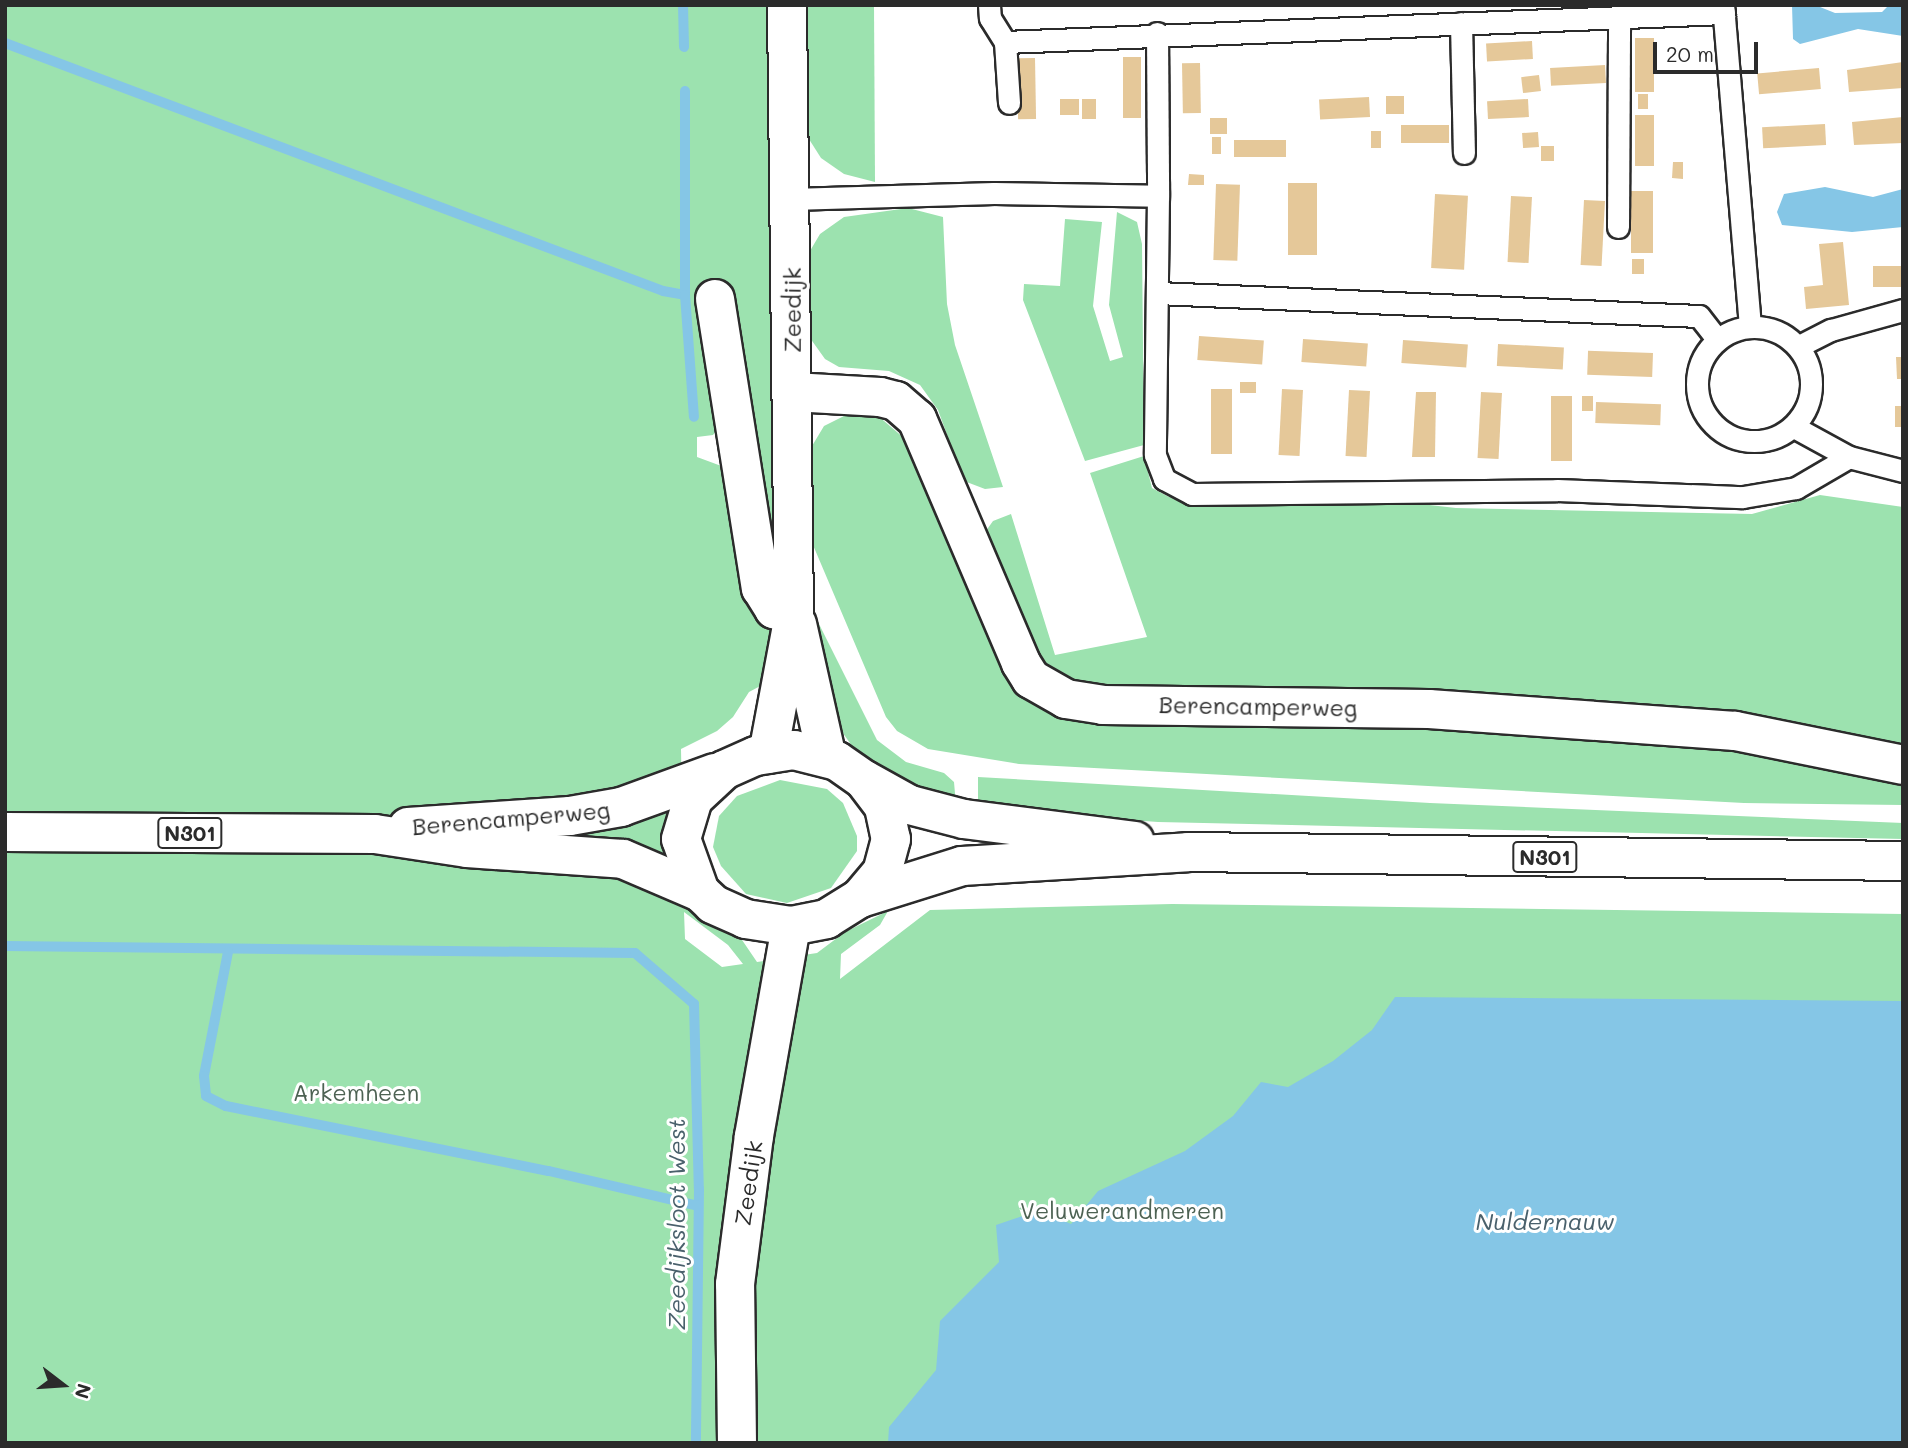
<!DOCTYPE html>
<html>
<head>
<meta charset="utf-8">
<style>
	body { margin:0 }
	#map { position:relative; width:1908px; height:1448px; overflow:hidden; background:#fff; font-family:Mali,sans-serif }
	div>[style] { position:absolute }
	[style*='--x'] { left:calc(var(--x)*1px); top:calc(var(--y)*1px); width:calc(var(--w)*1px); rotate:calc(var(--a)*1deg) }
	.green>* { inset:0; background:#9ce2af }
	.water>* { inset:0; background:#85c6e6 }
	.stream>* { height:10px; margin:-5px; padding:0 5px; transform-origin:5px; border-radius:5px; background:#85c6e6 }
	.building>* { inset:0; background:#e5c899; transform-origin:0 0 }
	.roads { filter:drop-shadow(2px 0 #2b2b2b) drop-shadow(-2px 0 #2b2b2b) drop-shadow(0 2px #2b2b2b) drop-shadow(0 -2px #2b2b2b) }
	.service>* { height:21px; margin:-10.5px; padding:0 10.5px; transform-origin:10.5px; border-radius:10.5px; background:#fff }
	.service>.ring { margin:-10.5px; padding:0; box-sizing:content-box; background:none; border:21px solid #fff; border-radius:50% }
	.minor>* { height:38px; margin:-19px; padding:0 19px; transform-origin:19px; border-radius:19px; background:#fff }
	.primary>* { height:38px; margin:-19px; padding:0 19px; transform-origin:19px; border-radius:19px; background:#fff }
	span { translate:-50% -50%; white-space:nowrap; text-align:center; line-height:1.15; -webkit-text-stroke:6px #fff; paint-order:stroke }
	.shield-label span { padding:2px 5px; background:#fff; border:2px solid; border-radius:5px; -webkit-text-stroke-width:0 }
	.shield-label { font-size:21px; color:#2b2b2b; font-weight:700 }
	.street-label { font-size:23px; color:#2b2b2b }
	.park-label { font-size:23px; color:#4d6253 }
	.water-label { font-size:24px; color:#4a616c; font-style:italic }
	.frame { position:absolute; inset:0; border:7px solid #2b2b2b; pointer-events:none }
	.north { position:absolute; left:28px; top:1350px; width:70px; height:70px; -webkit-text-stroke:5px #fff; paint-order:stroke; rotate:107deg; font-size:19px; font-weight:700; line-height:28px; text-align:center; color:#2b2b2b }
	.north::after { content:''; display:block; margin:auto; width:24px; height:32px; background:#2b2b2b; clip-path:polygon(50% 0,100% 100%,50% 72%,0 100%) }
	.scale { position:absolute; left:1653px; top:42px; width:105px; height:32px; box-sizing:border-box; border:4px solid #2b2b2b; border-top:0; padding-left:9px; font-size:21px; line-height:24px; white-space:nowrap; color:#2b2b2b; -webkit-text-stroke:5px #fff; paint-order:stroke }
</style>
</head>
<body>
<div id="map">
	<div class="green">
		<i style="clip-path:polygon(evenodd,5px 5px,774px 5px,780px 571px,720px 426px,713px 435px,697px 437px,697px 457px,724px 467px,775px 647px,768px 682px,749px 692px,733px 717px,717px 731px,681px 749px,684px 904px,740px 937px,757px 962px,817px 953px,845px 932px,888px 911px,880px 925px,841px 954px,840px 979px,930px 910px,1172px 904px,1903px 914px,1903px 1443px,5px 1443px,5px 5px,684px 912px,728px 945px,743px 964px,722px 967px,685px 939px,684px 912px)"></i>
		<i style="clip-path:polygon(801px 5px,874px 5px,875px 182px,844px 174px,821px 158px,807px 136px)"></i>
		<i style="clip-path:polygon(908px 208px,943px 217px,947px 304px,955px 345px,1003px 487px,985px 489px,964px 481px,938px 410px,920px 385px,889px 371px,839px 367px,825px 359px,810px 338px,807px 256px,820px 234px,844px 217px)"></i>
		<i style="clip-path:polygon(1117px 212px,1137px 222px,1142px 244px,1144px 445px,1085px 461px,1023px 300px,1024px 284px,1060px 286px,1065px 219px,1102px 222px,1093px 306px,1110px 361px,1123px 357px,1109px 305px)"></i>
		<i style="clip-path:polygon(850px 413px,877px 415px,911px 444px,1026px 698px,1044px 710px,1429px 722px,1734px 744px,1903px 778px,1903px 805px,1744px 803px,1019px 764px,928px 749px,897px 731px,886px 717px,810px 538px,809px 451px,824px 426px)"></i>
		<i style="clip-path:polygon(1144px 456px,1152px 488px,1169px 497px,1254px 504px,1367px 498px,1456px 508px,1752px 514px,1820px 495px,1903px 507px,1903px 752px,1072px 685px,1040px 663px,983px 535px,993px 521px,1011px 514px,1055px 655px,1147px 637px,1090px 473px)"></i>
		<i style="clip-path:polygon(810px 606px,877px 740px,906px 762px,944px 773px,954px 782px,956px 805px,903px 784px,852px 746px,840px 729px)"></i>
		<i style="clip-path:polygon(978px 777px,1430px 803px,1903px 823px,1903px 839px,1158px 822px,978px 809px)"></i>
		<i style="clip-path:polygon(780px 780px,827px 789px,843px 803px,857px 836px,857px 851px,831px 888px,787px 903px,746px 894px,721px 866px,713px 847px,719px 816px,737px 796px)"></i>
	</div>
	<div class="water">
		<i style="clip-path:polygon(1792px 5px,1815px 5px,1835px 13px,1882px 12px,1889px 5px,1903px 5px,1903px 36px,1858px 29px,1800px 44px,1793px 39px)"></i>
		<i style="clip-path:polygon(1825px 187px,1873px 197px,1903px 189px,1903px 227px,1852px 232px,1782px 225px,1777px 212px,1784px 194px)"></i>
		<i style="clip-path:polygon(1395px 997px,1903px 1001px,1903px 1443px,888px 1443px,889px 1427px,936px 1370px,940px 1321px,999px 1262px,996px 1225px,1040px 1210px,1071px 1224px,1098px 1191px,1185px 1151px,1233px 1116px,1261px 1082px,1288px 1087px,1333px 1061px,1372px 1030px)"></i>
	</div>
	<div class="stream">
		<i style="--x:683;--y:5;--w:42;--a:88.6"></i>
		<i style="--x:5;--y:43;--w:703;--a:20.65"></i>
		<i style="--x:663;--y:291;--w:22;--a:10"></i>
		<i style="--x:685;--y:91;--w:204;--a:90"></i>
		<i style="--x:685;--y:295;--w:122;--a:85.8"></i>
		<i style="--x:5;--y:946;--w:630;--a:0.64"></i>
		<i style="--x:635;--y:953;--w:78;--a:40.8"></i>
		<i style="--x:694;--y:1004;--w:185;--a:88.5"></i>
		<i style="--x:699;--y:1189;--w:254;--a:90.7"></i>
		<i style="--x:228;--y:952;--w:126;--a:101"></i>
		<i style="--x:204;--y:1076;--w:20;--a:84"></i>
		<i style="--x:206;--y:1096;--w:22;--a:27"></i>
		<i style="--x:226;--y:1106;--w:329;--a:11.4"></i>
		<i style="--x:549;--y:1171;--w:153;--a:13.2"></i>
	</div>
	<div class="building">
		<i style="left:1635px;top:38px;width:19px;height:54px"></i>
		<i style="left:1532px;top:41px;width:18px;height:46px;rotate:87deg"></i>
		<i style="left:1141px;top:57px;width:61px;height:18px;rotate:90deg"></i>
		<i style="left:1035px;top:58px;width:61px;height:18px;rotate:89deg"></i>
		<i style="clip-path:polygon(1903px 62px,1903px 88px,1849px 92px,1847px 70px)"></i>
		<i style="left:1200px;top:63px;width:50px;height:18px;rotate:89deg"></i>
		<i style="left:1605px;top:65px;width:18px;height:55px;rotate:87deg"></i>
		<i style="left:1819px;top:68px;width:21px;height:62px;rotate:85deg"></i>
		<i style="left:1539px;top:75px;width:16px;height:18px;rotate:83deg"></i>
		<i style="left:1638px;top:94px;width:10px;height:15px"></i>
		<i style="left:1386px;top:96px;width:18px;height:18px"></i>
		<i style="left:1369px;top:97px;width:20px;height:50px;rotate:87deg"></i>
		<i style="left:1060px;top:99px;width:19px;height:16px"></i>
		<i style="left:1082px;top:99px;width:14px;height:20px"></i>
		<i style="left:1528px;top:99px;width:18px;height:41px;rotate:87deg"></i>
		<i style="left:1654px;top:115px;width:51px;height:19px;rotate:90deg"></i>
		<i style="clip-path:polygon(1903px 117px,1903px 143px,1854px 145px,1852px 122px)"></i>
		<i style="left:1210px;top:118px;width:17px;height:16px"></i>
		<i style="left:1825px;top:124px;width:21px;height:63px;rotate:87deg"></i>
		<i style="left:1449px;top:125px;width:18px;height:48px;rotate:90deg"></i>
		<i style="left:1371px;top:131px;width:10px;height:17px"></i>
		<i style="left:1538px;top:132px;width:15px;height:16px;rotate:86deg"></i>
		<i style="left:1212px;top:137px;width:9px;height:17px"></i>
		<i style="left:1234px;top:140px;width:52px;height:17px"></i>
		<i style="left:1541px;top:146px;width:13px;height:15px"></i>
		<i style="clip-path:polygon(1673px 162px,1683px 162px,1683px 179px,1672px 178px)"></i>
		<i style="clip-path:polygon(1189px 174px,1204px 175px,1204px 185px,1188px 185px)"></i>
		<i style="left:1288px;top:183px;width:29px;height:72px"></i>
		<i style="left:1216px;top:184px;width:24px;height:76px;rotate:2deg"></i>
		<i style="left:1631px;top:191px;width:22px;height:62px"></i>
		<i style="left:1435px;top:194px;width:33px;height:74px;rotate:3deg"></i>
		<i style="left:1511px;top:196px;width:21px;height:66px;rotate:3deg"></i>
		<i style="left:1584px;top:200px;width:21px;height:65px;rotate:3deg"></i>
		<i style="clip-path:polygon(1843px 242px,1849px 305px,1806px 309px,1804px 287px,1823px 285px,1819px 244px)"></i>
		<i style="left:1632px;top:259px;width:12px;height:15px"></i>
		<i style="left:1903px;top:266px;width:21px;height:30px;rotate:90deg"></i>
		<i style="left:1199px;top:336px;width:65px;height:24px;rotate:4deg"></i>
		<i style="left:1303px;top:339px;width:65px;height:23px;rotate:4deg"></i>
		<i style="left:1403px;top:340px;width:65px;height:23px;rotate:4deg"></i>
		<i style="left:1498px;top:344px;width:66px;height:22px;rotate:3deg"></i>
		<i style="left:1653px;top:353px;width:24px;height:65px;rotate:92deg"></i>
		<i style="clip-path:polygon(1896px 357px,1903px 357px,1903px 379px,1897px 379px)"></i>
		<i style="left:1240px;top:382px;width:16px;height:11px"></i>
		<i style="left:1211px;top:389px;width:21px;height:65px"></i>
		<i style="left:1282px;top:389px;width:21px;height:66px;rotate:3deg"></i>
		<i style="left:1349px;top:390px;width:21px;height:66px;rotate:3deg"></i>
		<i style="clip-path:polygon(1416px 392px,1436px 392px,1435px 457px,1412px 457px)"></i>
		<i style="left:1481px;top:392px;width:21px;height:66px;rotate:3deg"></i>
		<i style="left:1551px;top:396px;width:21px;height:65px"></i>
		<i style="left:1582px;top:396px;width:11px;height:15px"></i>
		<i style="left:1596px;top:402px;width:65px;height:21px;rotate:2deg"></i>
		<i style="left:1895px;top:406px;width:8px;height:21px"></i>
	</div>
	<div class="roads">
		<div class="service">
			<i style="--x:989;--y:5;--w:13;--a:86"></i>
			<i style="--x:990;--y:18;--w:28;--a:58"></i>
			<i style="--x:1005;--y:42;--w:61;--a:86.2"></i>
			<i style="--x:1723;--y:5;--w:322;--a:85.2"></i>
			<i style="--x:1461;--y:23;--w:130;--a:88.7"></i>
			<i style="--x:1157;--y:33;--w:163;--a:89.6"></i>
			<i style="--x:1005;--y:42;--w:720;--a:-2.31"></i>
			<i style="--x:791;--y:199;--w:203;--a:-1.7"></i>
			<i style="--x:994;--y:193;--w:164;--a:1"></i>
			<i style="--x:1158;--y:196;--w:259;--a:90.7"></i>
			<i style="--x:1155;--y:455;--w:26;--a:69"></i>
			<i style="--x:1164;--y:479;--w:32;--a:28"></i>
			<i style="--x:1192;--y:494;--w:365;--a:-0.6"></i>
			<i style="--x:1557;--y:490;--w:186;--a:2.2"></i>
			<i style="--x:1743;--y:497;--w:54;--a:-9.6"></i>
			<i style="--x:1796;--y:488;--w:61;--a:-30.3"></i>
			<i style="--x:1618;--y:227;--w:210;--a:-89.7"></i>
			<i style="--x:1157;--y:293;--w:542;--a:2.43"></i>
			<i style="--x:1699;--y:316;--w:29;--a:52"></i>
			<i class="ring" style="left:1697px;top:327px;width:93px;height:93px"></i>
			<i style="--x:1799;--y:346;--w:36;--a:-27"></i>
			<i style="--x:1831;--y:330;--w:75;--a:-15.5"></i>
			<i style="--x:1794;--y:427;--w:63;--a:28.6"></i>
			<i style="--x:1849;--y:457;--w:56;--a:14.5"></i>
		</div>
		<div class="minor">
			<i style="--x:715;--y:299;--w:293;--a:81"></i>
			<i style="--x:761;--y:588;--w:25;--a:58"></i>
			<i style="--x:774;--y:609;--w:21;--a:17"></i>
			<i style="--x:793;--y:392;--w:87;--a:3.3"></i>
			<i style="--x:880;--y:397;--w:16;--a:14"></i>
			<i style="--x:896;--y:401;--w:28;--a:41"></i>
			<i style="--x:917;--y:419;--w:265;--a:66.9"></i>
			<i style="--x:1021;--y:663;--w:19;--a:58"></i>
			<i style="--x:1031;--y:679;--w:40;--a:29.7"></i>
			<i style="--x:1066;--y:699;--w:37;--a:9"></i>
			<i style="--x:1103;--y:705;--w:326;--a:0.7"></i>
			<i style="--x:1429;--y:709;--w:307;--a:4.1"></i>
			<i style="--x:1735;--y:731;--w:171;--a:11.4"></i>
			<i style="--x:797;--y:624;--w:137;--a:77.4"></i>
			<i style="--x:768;--y:754;--w:141;--a:-79.4"></i>
			<i style="--x:794;--y:615;--w:610;--a:-90.66"></i>
			<i style="--x:737;--y:1443;--w:159;--a:-90.7"></i>
			<i style="--x:735;--y:1284;--w:149;--a:-82.7"></i>
			<i style="--x:754;--y:1136;--w:213;--a:-80"></i>
		</div>
		<div class="primary">
			<i style="--x:794;--y:750;--w:44;--a:14.3"></i>
			<i style="--x:837;--y:761;--w:33;--a:35"></i>
			<i style="--x:864;--y:780;--w:34;--a:53"></i>
			<i style="--x:884;--y:807;--w:33;--a:78"></i>
			<i style="--x:891;--y:839;--w:34;--a:105"></i>
			<i style="--x:882;--y:872;--w:34;--a:130"></i>
			<i style="--x:860;--y:898;--w:39;--a:148"></i>
			<i style="--x:827;--y:919;--w:37;--a:169"></i>
			<i style="--x:791;--y:926;--w:46;--a:-171.2"></i>
			<i style="--x:746;--y:919;--w:36;--a:-156"></i>
			<i style="--x:713;--y:904;--w:18;--a:-137"></i>
			<i style="--x:700;--y:892;--w:56;--a:-109.7"></i>
			<i style="--x:681;--y:839;--w:42;--a:-73.3"></i>
			<i style="--x:693;--y:799;--w:42;--a:-43.1"></i>
			<i style="--x:724;--y:770;--w:35;--a:-24"></i>
			<i style="--x:756;--y:756;--w:38;--a:-9"></i>
			<i style="--x:865;--y:780;--w:51;--a:29.1"></i>
			<i style="--x:910;--y:805;--w:56;--a:14.5"></i>
			<i style="--x:964;--y:819;--w:172;--a:7.3"></i>
			<i style="--x:408;--y:827;--w:162;--a:-3.9"></i>
			<i style="--x:570;--y:816;--w:52;--a:-10"></i>
			<i style="--x:621;--y:807;--w:100;--a:-19.9"></i>
			<i style="--x:5;--y:832;--w:370;--a:0.3"></i>
			<i style="--x:375;--y:834;--w:93;--a:8.7"></i>
			<i style="--x:467;--y:848;--w:156;--a:4"></i>
			<i style="--x:623;--y:859;--w:84;--a:23.2"></i>
			<i style="--x:860;--y:898;--w:107;--a:-17.4"></i>
			<i style="--x:962;--y:866;--w:226;--a:-3.5"></i>
			<i style="--x:1188;--y:852;--w:715;--a:0.72"></i>
		</div>
	</div>
	<div class="shield-label">
		<span style="left:190px;top:833px">N301</span>
		<span style="left:1545px;top:857px">N301</span>
	</div>
	<div class="street-label">
		<span style="left:792px;top:310px;rotate:-90deg">Zeedijk</span>
		<span style="left:1258px;top:706px;rotate:1deg">Berencamperweg</span>
		<span style="left:511px;top:818px;rotate:-5deg">Berencamperweg</span>
		<span style="left:748px;top:1183px;rotate:-82deg">Zeedijk</span>
	</div>
	<div class="park-label">
		<span style="left:356px;top:1092px">Arkemheen</span>
		<span style="left:1122px;top:1210px">Veluwerandmeren</span>
	</div>
	<div class="water-label">
		<span style="left:1545px;top:1221px">Nuldernauw</span>
		<span style="left:676px;top:1224px;rotate:-90deg">Zeedijksloot West</span>
	</div>
	<div class="frame"></div>
	<div class="north">N</div>
	<div class="scale">20 m</div>
</div>
</body>
</html>
